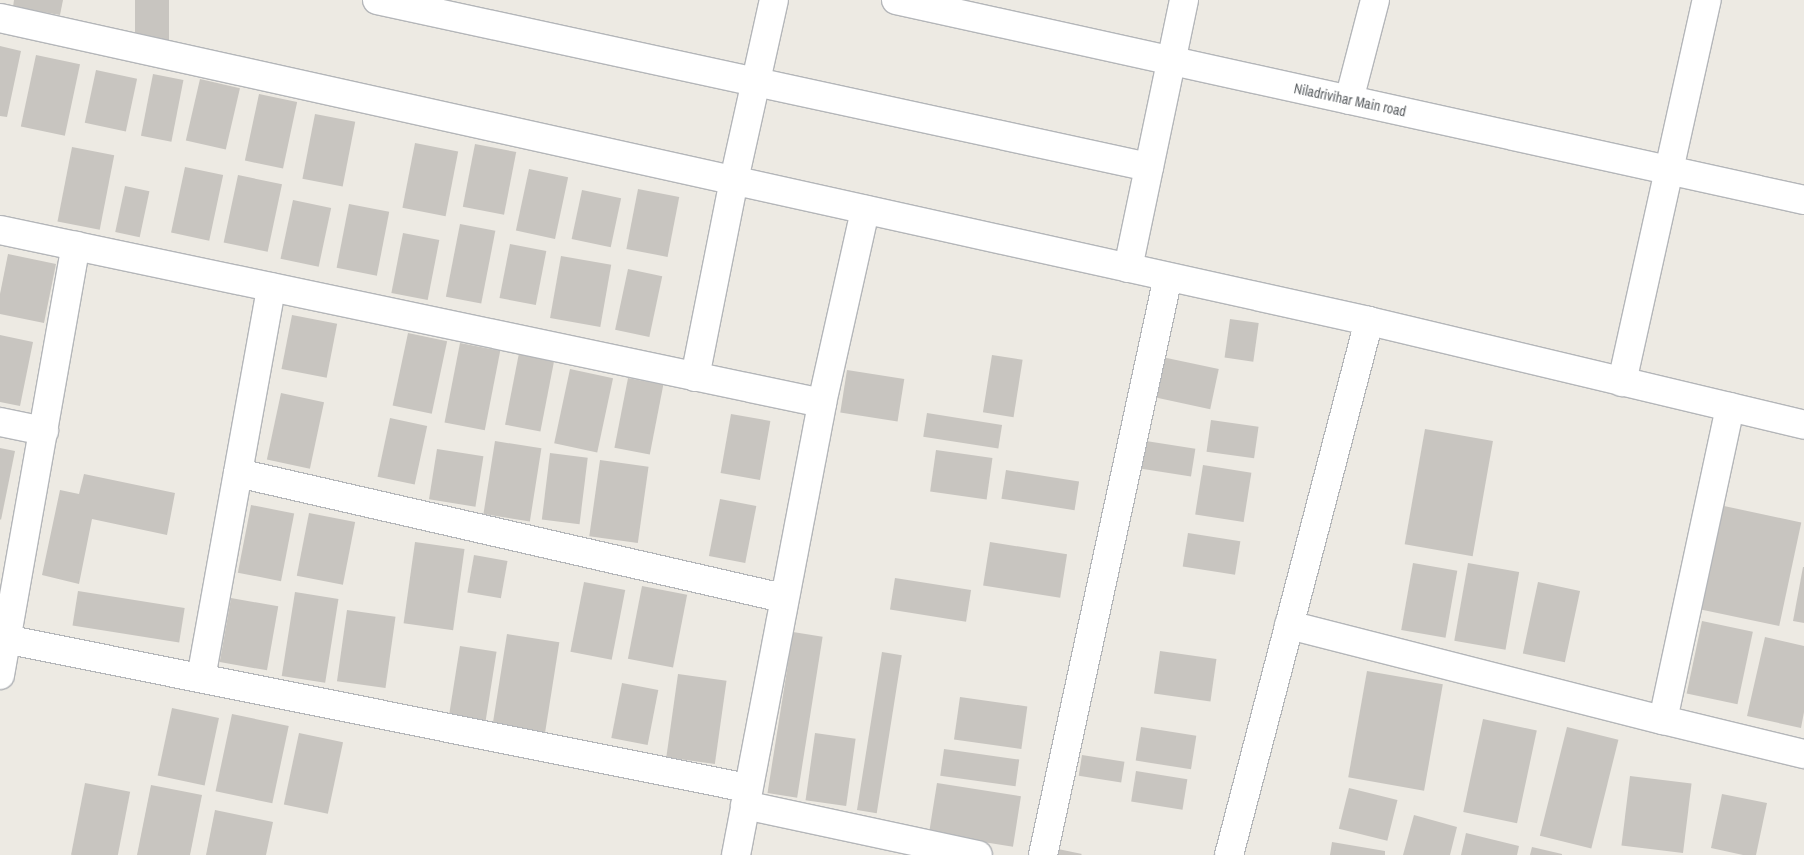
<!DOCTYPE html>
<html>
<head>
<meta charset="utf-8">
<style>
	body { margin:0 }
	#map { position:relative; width:1804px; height:855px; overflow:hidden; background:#edeae3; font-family:"Archivo Narrow",sans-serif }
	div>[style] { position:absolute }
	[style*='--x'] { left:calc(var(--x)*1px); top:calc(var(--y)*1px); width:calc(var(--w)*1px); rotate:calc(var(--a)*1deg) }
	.building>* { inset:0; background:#c8c5c0; transform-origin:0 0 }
	.roads { filter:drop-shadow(1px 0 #b4b6b9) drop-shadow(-1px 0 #b4b6b9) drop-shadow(0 1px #b4b6b9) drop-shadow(0 -1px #b4b6b9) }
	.minor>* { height:28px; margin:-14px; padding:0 14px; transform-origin:14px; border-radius:14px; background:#fff }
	span { translate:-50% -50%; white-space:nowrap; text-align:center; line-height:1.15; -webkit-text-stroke:4px #fff; paint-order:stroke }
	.street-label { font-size:14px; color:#5b5f62 }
</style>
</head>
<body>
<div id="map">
	<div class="building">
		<i style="clip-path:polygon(14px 0,63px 0,60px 15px,13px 7px)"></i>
		<i style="left:135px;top:0;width:34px;height:42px"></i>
		<i style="clip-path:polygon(0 46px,21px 51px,7px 117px,0 116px)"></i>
		<i style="left:36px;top:55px;width:45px;height:73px;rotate:12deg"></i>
		<i style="left:96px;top:70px;width:42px;height:54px;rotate:12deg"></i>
		<i style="left:153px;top:74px;width:31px;height:63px;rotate:11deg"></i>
		<i style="left:200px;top:79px;width:41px;height:63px;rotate:13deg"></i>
		<i style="left:259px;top:94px;width:39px;height:68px;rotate:12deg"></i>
		<i style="left:315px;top:114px;width:41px;height:66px;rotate:11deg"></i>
		<i style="left:415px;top:143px;width:44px;height:66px;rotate:11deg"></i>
		<i style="left:475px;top:144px;width:42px;height:64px;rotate:11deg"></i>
		<i style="left:72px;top:147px;width:43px;height:76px;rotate:11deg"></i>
		<i style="left:185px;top:167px;width:39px;height:67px;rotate:12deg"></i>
		<i style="left:529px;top:169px;width:40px;height:63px;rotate:12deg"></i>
		<i style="left:238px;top:175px;width:45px;height:69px;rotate:12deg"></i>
		<i style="left:125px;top:186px;width:25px;height:47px;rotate:12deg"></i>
		<i style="left:638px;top:189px;width:42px;height:61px;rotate:11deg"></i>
		<i style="left:582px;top:190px;width:40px;height:50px;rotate:12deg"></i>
		<i style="left:293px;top:200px;width:39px;height:60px;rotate:12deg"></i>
		<i style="left:349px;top:204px;width:41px;height:65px;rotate:11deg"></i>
		<i style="left:460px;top:224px;width:36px;height:74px;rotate:11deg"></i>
		<i style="left:403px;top:233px;width:37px;height:61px;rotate:11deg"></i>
		<i style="left:510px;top:244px;width:37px;height:55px;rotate:11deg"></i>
		<i style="clip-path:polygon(8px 254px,56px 264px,44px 323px,0 314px,0 294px)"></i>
		<i style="left:561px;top:256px;width:51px;height:63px;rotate:10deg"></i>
		<i style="left:628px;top:269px;width:35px;height:62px;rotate:12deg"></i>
		<i style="left:292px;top:315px;width:46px;height:55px;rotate:11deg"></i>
		<i style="left:1230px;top:319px;width:29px;height:39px;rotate:8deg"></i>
		<i style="left:408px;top:333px;width:40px;height:74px;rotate:12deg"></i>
		<i style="clip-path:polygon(0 335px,33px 342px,20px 406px,0 402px)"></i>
		<i style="left:460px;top:343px;width:41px;height:81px;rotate:11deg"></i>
		<i style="left:519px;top:353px;width:36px;height:73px;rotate:11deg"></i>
		<i style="left:992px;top:355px;width:31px;height:58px;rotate:9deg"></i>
		<i style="left:1162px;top:357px;width:58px;height:41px;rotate:12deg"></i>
		<i style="left:570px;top:369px;width:44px;height:76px;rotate:12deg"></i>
		<i style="left:847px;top:370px;width:58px;height:43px;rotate:9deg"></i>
		<i style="left:628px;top:378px;width:36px;height:71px;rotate:11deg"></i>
		<i style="left:281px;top:393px;width:44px;height:68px;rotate:12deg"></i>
		<i style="left:927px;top:413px;width:76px;height:24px;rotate:9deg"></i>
		<i style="left:731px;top:414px;width:40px;height:60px;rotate:10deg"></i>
		<i style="left:390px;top:418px;width:38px;height:60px;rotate:12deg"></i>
		<i style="left:1211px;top:420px;width:48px;height:32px;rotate:8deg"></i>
		<i style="left:1425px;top:429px;width:69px;height:117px;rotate:10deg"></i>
		<i style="left:495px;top:441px;width:47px;height:74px;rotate:9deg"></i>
		<i style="left:1146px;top:441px;width:50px;height:28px;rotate:9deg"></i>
		<i style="clip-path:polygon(0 448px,15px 451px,1px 520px,0 519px)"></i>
		<i style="left:437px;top:449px;width:47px;height:51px;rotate:9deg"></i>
		<i style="left:936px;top:450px;width:57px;height:42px;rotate:8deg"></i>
		<i style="left:550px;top:453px;width:38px;height:67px;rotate:7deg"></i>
		<i style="left:600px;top:460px;width:49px;height:77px;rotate:8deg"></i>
		<i style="left:1203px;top:465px;width:49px;height:50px;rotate:9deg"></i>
		<i style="left:1006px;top:470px;width:74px;height:29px;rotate:9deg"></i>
		<i style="clip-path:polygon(84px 474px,175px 493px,167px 535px,92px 519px,79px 584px,42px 575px,60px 490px,79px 494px)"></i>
		<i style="left:720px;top:499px;width:37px;height:58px;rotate:11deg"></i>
		<i style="left:251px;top:505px;width:44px;height:69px;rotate:11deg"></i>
		<i style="left:1724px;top:506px;width:79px;height:106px;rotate:12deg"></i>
		<i style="left:309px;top:513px;width:47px;height:64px;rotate:11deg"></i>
		<i style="left:1188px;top:533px;width:53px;height:34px;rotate:9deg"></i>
		<i style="left:415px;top:542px;width:50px;height:82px;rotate:8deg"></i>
		<i style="left:990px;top:542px;width:78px;height:44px;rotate:9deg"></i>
		<i style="left:474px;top:555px;width:34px;height:38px;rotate:10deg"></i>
		<i style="left:1413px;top:563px;width:45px;height:68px;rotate:10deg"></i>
		<i style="left:1468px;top:563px;width:52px;height:79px;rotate:10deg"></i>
		<i style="clip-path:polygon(1803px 567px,1804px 567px,1804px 623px,1793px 621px)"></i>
		<i style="left:895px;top:578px;width:77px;height:32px;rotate:9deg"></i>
		<i style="left:584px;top:582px;width:42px;height:71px;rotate:11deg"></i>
		<i style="left:1538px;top:582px;width:43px;height:73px;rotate:12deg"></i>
		<i style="left:642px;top:586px;width:46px;height:74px;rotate:11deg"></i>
		<i style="left:78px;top:591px;width:108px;height:35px;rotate:9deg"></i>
		<i style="left:295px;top:592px;width:44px;height:85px;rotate:9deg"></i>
		<i style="left:231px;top:598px;width:48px;height:65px;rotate:10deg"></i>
		<i style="left:347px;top:610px;width:49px;height:72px;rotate:8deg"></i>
		<i style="left:1702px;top:621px;width:52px;height:74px;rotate:12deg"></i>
		<i style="left:793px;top:632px;width:30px;height:163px;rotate:9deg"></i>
		<i style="left:507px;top:634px;width:53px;height:94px;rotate:9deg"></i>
		<i style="clip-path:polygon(1765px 637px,1804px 646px,1804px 712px,1801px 728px,1747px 716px)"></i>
		<i style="left:460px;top:646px;width:37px;height:71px;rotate:9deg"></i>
		<i style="left:1160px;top:651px;width:57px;height:43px;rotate:8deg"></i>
		<i style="left:882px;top:652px;width:20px;height:160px;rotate:9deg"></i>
		<i style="left:1367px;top:671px;width:77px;height:108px;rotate:10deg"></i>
		<i style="left:678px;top:674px;width:49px;height:84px;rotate:8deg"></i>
		<i style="left:622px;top:683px;width:37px;height:56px;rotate:11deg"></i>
		<i style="left:960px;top:697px;width:68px;height:43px;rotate:8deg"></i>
		<i style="left:172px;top:708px;width:48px;height:69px;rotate:12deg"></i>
		<i style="left:232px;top:714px;width:58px;height:79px;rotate:12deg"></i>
		<i style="left:1483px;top:719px;width:55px;height:95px;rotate:12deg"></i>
		<i style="left:1141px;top:727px;width:56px;height:34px;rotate:9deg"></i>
		<i style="left:1567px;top:727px;width:53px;height:112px;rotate:14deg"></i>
		<i style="left:299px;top:733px;width:45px;height:73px;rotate:12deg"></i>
		<i style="left:815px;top:733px;width:41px;height:68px;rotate:8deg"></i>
		<i style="left:944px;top:749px;width:76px;height:27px;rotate:8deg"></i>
		<i style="left:1082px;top:755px;width:43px;height:21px;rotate:9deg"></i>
		<i style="left:1136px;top:771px;width:52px;height:31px;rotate:9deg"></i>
		<i style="left:1630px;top:776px;width:62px;height:70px;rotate:7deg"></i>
		<i style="left:85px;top:783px;width:46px;height:73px;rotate:11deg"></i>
		<i style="left:937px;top:783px;width:85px;height:51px;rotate:9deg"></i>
		<i style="clip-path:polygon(151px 785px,202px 795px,190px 855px,137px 855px)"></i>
		<i style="left:1349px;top:788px;width:50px;height:42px;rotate:14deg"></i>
		<i style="clip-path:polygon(1722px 794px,1767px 803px,1756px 855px,1743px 855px,1711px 848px)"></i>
		<i style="clip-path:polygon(215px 810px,273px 822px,266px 855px,206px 855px)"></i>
		<i style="clip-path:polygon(1414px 815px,1457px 827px,1450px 855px,1403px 855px)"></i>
		<i style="clip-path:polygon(1466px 833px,1519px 846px,1517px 855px,1461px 855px)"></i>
		<i style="clip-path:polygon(1332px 842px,1385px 851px,1385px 855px,1330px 855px)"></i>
		<i style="clip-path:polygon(1532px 847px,1562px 854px,1562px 855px,1530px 855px)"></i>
		<i style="clip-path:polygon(1058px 849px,1082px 854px,1081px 855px,1056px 855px)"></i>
	</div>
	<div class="roads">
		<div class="minor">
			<i style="--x:377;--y:0;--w:790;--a:12.21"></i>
			<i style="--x:896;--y:0;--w:930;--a:12.42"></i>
			<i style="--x:0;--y:18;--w:1402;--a:12.48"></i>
			<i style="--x:1369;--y:321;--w:447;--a:13.4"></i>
			<i style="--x:1349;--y:100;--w:103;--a:-75.4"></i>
			<i style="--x:0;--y:230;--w:840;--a:11.89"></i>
			<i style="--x:1128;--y:268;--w:274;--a:-78.2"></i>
			<i style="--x:695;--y:377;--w:201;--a:-78.8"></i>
			<i style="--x:734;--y:180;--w:184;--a:-77.5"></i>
			<i style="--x:1622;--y:382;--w:391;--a:-77.5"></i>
			<i style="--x:0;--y:422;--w:45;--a:11.6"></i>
			<i style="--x:238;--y:473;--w:559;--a:12.92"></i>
			<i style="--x:1289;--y:625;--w:386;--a:14.3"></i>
			<i style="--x:1663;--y:720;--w:145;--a:13.6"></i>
			<i style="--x:0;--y:638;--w:762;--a:11.35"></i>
			<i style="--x:0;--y:675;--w:436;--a:-80"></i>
			<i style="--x:201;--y:678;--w:397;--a:-79.8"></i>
			<i style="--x:1663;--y:720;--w:320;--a:-77.9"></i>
			<i style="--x:745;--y:805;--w:238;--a:12.1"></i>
			<i style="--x:736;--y:855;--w:460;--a:-79.2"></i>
			<i style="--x:822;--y:403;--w:198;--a:-77.4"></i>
			<i style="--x:1043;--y:855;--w:591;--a:-77.8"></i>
			<i style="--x:1229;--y:855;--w:552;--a:-75.31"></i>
		</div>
	</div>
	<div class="street-label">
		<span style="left:1350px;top:100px;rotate:12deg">Niladrivihar Main road</span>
	</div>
</div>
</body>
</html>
